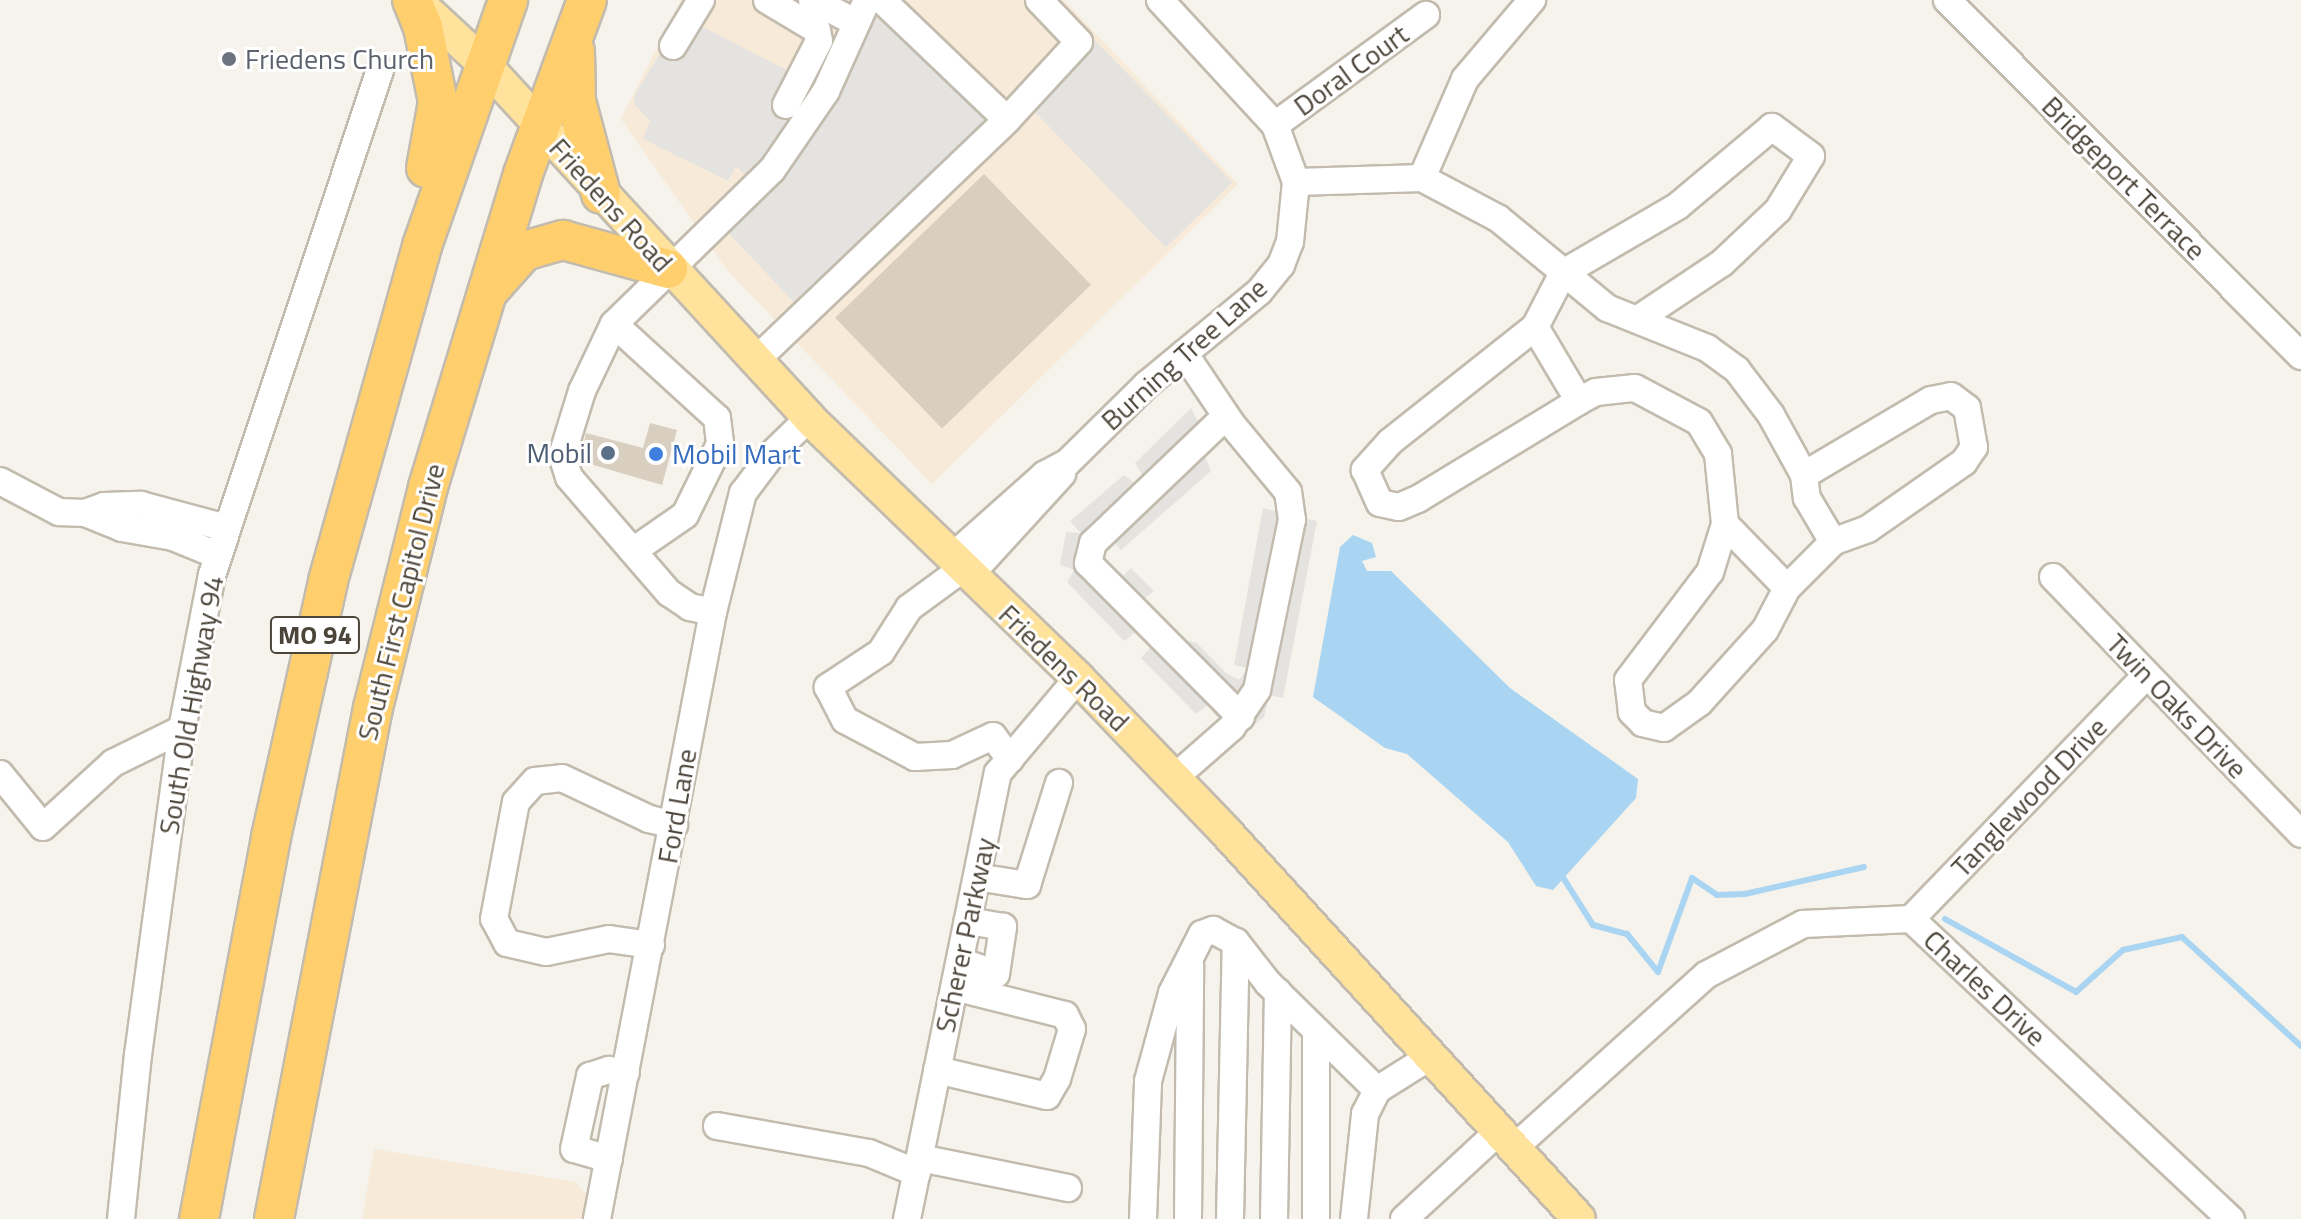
<!DOCTYPE html>
<html>
<head>
<meta charset="utf-8">
<style>
	body { margin:0 }
	#map { position:relative; width:2301px; height:1219px; overflow:hidden; background:#f6f3ec; font-family:"Titillium Web",sans-serif }
	div>[style] { position:absolute }
	[style*='--x'] { left:calc(var(--x)*1px); top:calc(var(--y)*1px); width:calc(var(--w)*1px); rotate:calc(var(--a)*1deg) }
	.commercial>* { inset:0; background:#f7ead8 }
	.parking>* { inset:0; background:#e5e3e0; transform-origin:0 0 }
	.water>* { inset:0; background:#a9d4f2 }
	.stream>* { height:6px; margin:-3px; padding:0 3px; transform-origin:3px; border-radius:3px; background:#a9d4f2 }
	.building>* { inset:0; background:#d8cfc1; transform-origin:0 0 }
	.roads { filter:drop-shadow(2px 0 #c2bbae) drop-shadow(-2px 0 #c2bbae) drop-shadow(0 2px #c2bbae) drop-shadow(0 -2px #c2bbae) }
	.minor>* { height:26px; margin:-13px; padding:0 13px; transform-origin:13px; border-radius:13px; background:#fff }
	.major>* { height:32px; margin:-16px; padding:0 16px; transform-origin:16px; border-radius:16px; background:#ffe39c }
	.highway>* { height:38px; margin:-19px; padding:0 19px; transform-origin:19px; border-radius:19px; background:#ffcf6e }
	.dots>* { width:22px; height:22px; translate:-50% -50%; box-sizing:border-box; border:4px solid #fff; border-radius:50% }
	span { translate:-50% -50%; white-space:nowrap; text-align:center; line-height:1.15; -webkit-text-stroke:6px #fff; paint-order:stroke }
	.shield-label span { padding:2px 6px; background:#fff; border:2px solid; border-radius:6px; -webkit-text-stroke-width:0 }
	.shield-label { font-size:26px; color:#4b4439; font-weight:700 }
	.worship-label { font-size:28px; color:#5b616d }
	.left { translate:0 -50%; text-align:left }
	.street-label { font-size:28px; color:#4b4439 }
	.service-label { font-size:28px; color:#4e5e75 }
	.right { translate:-100% -50%; text-align:right }
	.shop-label { font-size:28px; color:#366cbe }
</style>
</head>
<body>
<div id="map">
	<div class="commercial">
		<i style="clip-path:polygon(681px 0,1064px 0,1238px 184px,932px 484px,727px 270px,621px 119px)"></i>
		<i style="clip-path:polygon(374px 1149px,576px 1182px,589px 1198px,585px 1219px,362px 1219px)"></i>
	</div>
	<div class="parking">
		<i style="clip-path:polygon(812px 0,881px 0,999px 128px,805px 314px,720px 224px,758px 187px,736px 166px,728px 181px,643px 139px,650px 121px,634px 104px,635px 94px,683px 17px,826px 90px,855px 22px)"></i>
		<i style="left:1088px;top:33px;width:208px;height:93px;rotate:46deg"></i>
		<i style="clip-path:polygon(1191px 408px,1211px 445px,1203px 451px,1211px 471px,1121px 550px,1112px 540px,1104px 553px,1105px 565px,1121px 578px,1131px 568px,1154px 591px,1143px 600px,1177px 638px,1197px 643px,1226px 673px,1239px 680px,1248px 668px,1234px 665px,1263px 508px,1317px 521px,1283px 698px,1269px 695px,1264px 717px,1234px 741px,1208px 705px,1196px 714px,1141px 658px,1150px 648px,1136px 632px,1124px 641px,1067px 582px,1074px 570px,1060px 565px,1066px 532px,1081px 533px,1070px 521px,1124px 475px,1136px 484px,1143px 476px,1135px 463px)"></i>
	</div>
	<div class="water">
		<i style="clip-path:polygon(1353px 535px,1372px 543px,1376px 557px,1362px 561px,1367px 571px,1391px 571px,1510px 688px,1638px 779px,1636px 798px,1553px 890px,1536px 886px,1508px 842px,1407px 754px,1385px 748px,1313px 697px,1340px 547px)"></i>
	</div>
	<div class="stream">
		<i style="--x:1564;--y:879;--w:54;--a:57.8"></i>
		<i style="--x:1593;--y:925;--w:35;--a:15"></i>
		<i style="--x:1627;--y:934;--w:49;--a:50.8"></i>
		<i style="--x:1658;--y:972;--w:100;--a:-70.1"></i>
		<i style="--x:1692;--y:878;--w:30;--a:34"></i>
		<i style="--x:1717;--y:895;--w:28;--a:-2"></i>
		<i style="--x:1745;--y:894;--w:122;--a:-12.8"></i>
		<i style="--x:1945;--y:919;--w:150;--a:29.1"></i>
		<i style="--x:2076;--y:992;--w:63;--a:-41.8"></i>
		<i style="--x:2123;--y:950;--w:60;--a:-12.4"></i>
		<i style="--x:2182;--y:937;--w:161;--a:42.5"></i>
	</div>
	<div class="building">
		<i style="left:984px;top:174px;width:154px;height:207px;rotate:46deg"></i>
		<i style="clip-path:polygon(650px 423px,677px 430px,662px 485px,580px 461px,586px 433px,643px 448px)"></i>
	</div>
	<div class="roads">
		<div class="minor">
			<i style="--x:767;--y:0;--w:58;--a:31"></i>
			<i style="--x:817;--y:30;--w:11;--a:80"></i>
			<i style="--x:819;--y:41;--w:72;--a:117.3"></i>
			<i style="--x:812;--y:0;--w:48;--a:27.1"></i>
			<i style="--x:882;--y:0;--w:173;--a:43.8"></i>
			<i style="--x:1007;--y:120;--w:106;--a:-47.3"></i>
			<i style="--x:1079;--y:42;--w:58;--a:-133.6"></i>
			<i style="--x:1947;--y:0;--w:502;--a:45.16"></i>
			<i style="--x:673;--y:46;--w:54;--a:-58.7"></i>
			<i style="--x:1275;--y:125;--w:187;--a:-36.1"></i>
			<i style="--x:1422;--y:178;--w:108;--a:-66.5"></i>
			<i style="--x:1465;--y:79;--w:104;--a:-49.7"></i>
			<i style="--x:1296;--y:182;--w:126;--a:-1.8"></i>
			<i style="--x:1422;--y:178;--w:87;--a:28"></i>
			<i style="--x:1499;--y:219;--w:140;--a:39.5"></i>
			<i style="--x:1607;--y:308;--w:108;--a:21.8"></i>
			<i style="--x:1707;--y:348;--w:37;--a:36"></i>
			<i style="--x:1737;--y:370;--w:56;--a:52.9"></i>
			<i style="--x:1771;--y:415;--w:68;--a:61.2"></i>
			<i style="--x:1804;--y:475;--w:23;--a:83"></i>
			<i style="--x:1807;--y:498;--w:51;--a:59.4"></i>
			<i style="--x:1833;--y:542;--w:65;--a:135"></i>
			<i style="--x:1787;--y:588;--w:47;--a:117.6"></i>
			<i style="--x:1765;--y:630;--w:98;--a:132.1"></i>
			<i style="--x:1699;--y:703;--w:43;--a:144.5"></i>
			<i style="--x:1664;--y:728;--w:22;--a:-167"></i>
			<i style="--x:1643;--y:723;--w:16;--a:-135"></i>
			<i style="--x:1632;--y:712;--w:32;--a:-97"></i>
			<i style="--x:1628;--y:680;--w:136;--a:-52.8"></i>
			<i style="--x:1710;--y:572;--w:50;--a:-72.6"></i>
			<i style="--x:1638;--y:319;--w:101;--a:-33.7"></i>
			<i style="--x:1722;--y:263;--w:77;--a:-43.4"></i>
			<i style="--x:1778;--y:210;--w:63;--a:-58.6"></i>
			<i style="--x:1811;--y:156;--w:49;--a:-143.4"></i>
			<i style="--x:1772;--y:127;--w:123;--a:140"></i>
			<i style="--x:1678;--y:206;--w:133;--a:149.8"></i>
			<i style="--x:1563;--y:273;--w:61;--a:117.4"></i>
			<i style="--x:1535;--y:327;--w:86;--a:59.3"></i>
			<i style="--x:1579;--y:401;--w:19;--a:-28"></i>
			<i style="--x:1596;--y:392;--w:39;--a:-6"></i>
			<i style="--x:1635;--y:388;--w:72;--a:28"></i>
			<i style="--x:1699;--y:422;--w:37;--a:59"></i>
			<i style="--x:1718;--y:454;--w:70;--a:84.3"></i>
			<i style="--x:1725;--y:524;--w:89;--a:45.9"></i>
			<i style="--x:614;--y:324;--w:139;--a:42.4"></i>
			<i style="--x:717;--y:418;--w:26;--a:83"></i>
			<i style="--x:720;--y:444;--w:79;--a:116.2"></i>
			<i style="--x:685;--y:515;--w:63;--a:145.3"></i>
			<i style="--x:1535;--y:327;--w:185;--a:141.6"></i>
			<i style="--x:1390;--y:442;--w:38;--a:132"></i>
			<i style="--x:1365;--y:470;--w:36;--a:66"></i>
			<i style="--x:1380;--y:503;--w:19;--a:12"></i>
			<i style="--x:1399;--y:507;--w:21;--a:-23"></i>
			<i style="--x:1418;--y:499;--w:188;--a:-31.3"></i>
			<i style="--x:756;--y:360;--w:347;--a:-43.7"></i>
			<i style="--x:1226;--y:416;--w:184;--a:136.3"></i>
			<i style="--x:1093;--y:543;--w:21;--a:104"></i>
			<i style="--x:1088;--y:563;--w:217;--a:45.2"></i>
			<i style="--x:1804;--y:475;--w:147;--a:-30.6"></i>
			<i style="--x:1931;--y:400;--w:20;--a:-11"></i>
			<i style="--x:1951;--y:396;--w:20;--a:37"></i>
			<i style="--x:1967;--y:408;--w:40;--a:80"></i>
			<i style="--x:1974;--y:447;--w:18;--a:124"></i>
			<i style="--x:1964;--y:462;--w:117;--a:145.1"></i>
			<i style="--x:1868;--y:529;--w:37;--a:160"></i>
			<i style="--x:0;--y:481;--w:67;--a:27.7"></i>
			<i style="--x:59;--y:512;--w:26;--a:2"></i>
			<i style="--x:85;--y:513;--w:40;--a:22"></i>
			<i style="--x:122;--y:528;--w:52;--a:10"></i>
			<i style="--x:173;--y:537;--w:48;--a:22.2"></i>
			<i style="--x:85;--y:513;--w:20;--a:-20"></i>
			<i style="--x:104;--y:506;--w:37;--a:-2"></i>
			<i style="--x:141;--y:505;--w:88;--a:15.1"></i>
			<i style="--x:951;--y:558;--w:125;--a:-41.7"></i>
			<i style="--x:1044;--y:475;--w:26;--a:-28"></i>
			<i style="--x:1067;--y:463;--w:111;--a:-44.6"></i>
			<i style="--x:1146;--y:385;--w:146;--a:-39.5"></i>
			<i style="--x:1259;--y:292;--w:35;--a:-51"></i>
			<i style="--x:1281;--y:265;--w:25;--a:-69"></i>
			<i style="--x:1290;--y:242;--w:60;--a:-84.3"></i>
			<i style="--x:1296;--y:182;--w:61;--a:-110.2"></i>
			<i style="--x:1275;--y:125;--w:170;--a:-132.6"></i>
			<i style="--x:962;--y:569;--w:66;--a:143.7"></i>
			<i style="--x:909;--y:608;--w:52;--a:122.5"></i>
			<i style="--x:881;--y:652;--w:64;--a:146.6"></i>
			<i style="--x:828;--y:687;--w:37;--a:63"></i>
			<i style="--x:845;--y:720;--w:79;--a:27.9"></i>
			<i style="--x:915;--y:757;--w:37;--a:-3"></i>
			<i style="--x:952;--y:755;--w:45;--a:-24.9"></i>
			<i style="--x:993;--y:736;--w:29;--a:54"></i>
			<i style="--x:969;--y:576;--w:138;--a:-47.6"></i>
			<i style="--x:2053;--y:577;--w:357;--a:46"></i>
			<i style="--x:713;--y:612;--w:24;--a:-168"></i>
			<i style="--x:690;--y:607;--w:25;--a:-146"></i>
			<i style="--x:669;--y:593;--w:153;--a:-130.8"></i>
			<i style="--x:569;--y:477;--w:22;--a:-108"></i>
			<i style="--x:562;--y:456;--w:68;--a:-72.9"></i>
			<i style="--x:582;--y:391;--w:74;--a:-64.5"></i>
			<i style="--x:614;--y:324;--w:221;--a:-44.3"></i>
			<i style="--x:772;--y:170;--w:96;--a:-55.6"></i>
			<i style="--x:826;--y:91;--w:100;--a:-65.7"></i>
			<i style="--x:0;--y:774;--w:68;--a:50.9"></i>
			<i style="--x:43;--y:827;--w:95;--a:-42.4"></i>
			<i style="--x:113;--y:763;--w:77;--a:-26.2"></i>
			<i style="--x:1174;--y:778;--w:77;--a:-41.3"></i>
			<i style="--x:1232;--y:727;--w:45;--a:-56"></i>
			<i style="--x:1257;--y:690;--w:174;--a:-78.4"></i>
			<i style="--x:1292;--y:520;--w:28;--a:-98"></i>
			<i style="--x:1288;--y:492;--w:89;--a:-129.6"></i>
			<i style="--x:1231;--y:423;--w:84;--a:-123.9"></i>
			<i style="--x:977;--y:877;--w:51;--a:9.1"></i>
			<i style="--x:1027;--y:885;--w:107;--a:-72.6"></i>
			<i style="--x:1911;--y:919;--w:339;--a:-46"></i>
			<i style="--x:651;--y:945;--w:42;--a:-171.9"></i>
			<i style="--x:609;--y:939;--w:64;--a:168.3"></i>
			<i style="--x:546;--y:952;--w:40;--a:-167"></i>
			<i style="--x:507;--y:943;--w:27;--a:-118"></i>
			<i style="--x:494;--y:919;--w:119;--a:-79.4"></i>
			<i style="--x:516;--y:802;--w:28;--a:-48"></i>
			<i style="--x:535;--y:781;--w:27;--a:-6"></i>
			<i style="--x:562;--y:778;--w:96;--a:25.2"></i>
			<i style="--x:649;--y:819;--w:26;--a:13"></i>
			<i style="--x:960;--y:961;--w:38;--a:20"></i>
			<i style="--x:996;--y:974;--w:48;--a:-81.5"></i>
			<i style="--x:1003;--y:927;--w:36;--a:-170"></i>
			<i style="--x:937;--y:1070;--w:113;--a:13.3"></i>
			<i style="--x:1047;--y:1096;--w:20;--a:-60"></i>
			<i style="--x:1057;--y:1079;--w:52;--a:-73.3"></i>
			<i style="--x:1072;--y:1029;--w:16;--a:-117"></i>
			<i style="--x:1065;--y:1015;--w:114;--a:-165.8"></i>
			<i style="--x:717;--y:1126;--w:154;--a:10.1"></i>
			<i style="--x:869;--y:1153;--w:52;--a:22.6"></i>
			<i style="--x:1514;--y:1148;--w:258;--a:-42"></i>
			<i style="--x:1706;--y:975;--w:110;--a:-27.7"></i>
			<i style="--x:1803;--y:924;--w:108;--a:-2.7"></i>
			<i style="--x:1911;--y:919;--w:439;--a:43.2"></i>
			<i style="--x:920;--y:1158;--w:151;--a:11.5"></i>
			<i style="--x:609;--y:1159;--w:36;--a:-164"></i>
			<i style="--x:574;--y:1149;--w:75;--a:-77.6"></i>
			<i style="--x:590;--y:1076;--w:20;--a:-18"></i>
			<i style="--x:609;--y:1070;--w:17;--a:10"></i>
			<i style="--x:121;--y:1219;--w:165;--a:-84.1"></i>
			<i style="--x:138;--y:1055;--w:329;--a:-82.3"></i>
			<i style="--x:182;--y:729;--w:157;--a:-79"></i>
			<i style="--x:212;--y:575;--w:532;--a:-71.6"></i>
			<i style="--x:597;--y:1219;--w:618;--a:-79.18"></i>
			<i style="--x:713;--y:612;--w:123;--a:-75.9"></i>
			<i style="--x:743;--y:493;--w:50;--a:-53.1"></i>
			<i style="--x:773;--y:453;--w:50;--a:-44.2"></i>
			<i style="--x:907;--y:1219;--w:455;--a:-78.5"></i>
			<i style="--x:998;--y:773;--w:124;--a:-49.9"></i>
			<i style="--x:1143;--y:1219;--w:138;--a:-87.9"></i>
			<i style="--x:1148;--y:1081;--w:91;--a:-74.7"></i>
			<i style="--x:1172;--y:993;--w:66;--a:-63"></i>
			<i style="--x:1202;--y:934;--w:12;--a:-20"></i>
			<i style="--x:1213;--y:930;--w:26;--a:28"></i>
			<i style="--x:1236;--y:942;--w:52;--a:52"></i>
			<i style="--x:1268;--y:983;--w:153;--a:44.5"></i>
			<i style="--x:1188;--y:1219;--w:253;--a:-89.5"></i>
			<i style="--x:1230;--y:1219;--w:277;--a:-88.8"></i>
			<i style="--x:1274;--y:1219;--w:227;--a:-89"></i>
			<i style="--x:1316;--y:1219;--w:188;--a:-90"></i>
			<i style="--x:1354;--y:1219;--w:106;--a:-84"></i>
			<i style="--x:1365;--y:1114;--w:27;--a:-63"></i>
			<i style="--x:1377;--y:1090;--w:64;--a:-32.2"></i>
			<i style="--x:1404;--y:1219;--w:129;--a:-42.8"></i>
		</div>
		<div class="major">
			<i style="--x:415;--y:0;--w:94;--a:42.8"></i>
			<i style="--x:484;--y:64;--w:481;--a:47.4"></i>
			<i style="--x:809;--y:418;--w:374;--a:44"></i>
			<i style="--x:1078;--y:678;--w:212;--a:46.1"></i>
			<i style="--x:1225;--y:831;--w:525;--a:47.62"></i>
		</div>
		<div class="highway">
			<i style="--x:412;--y:0;--w:29;--a:68"></i>
			<i style="--x:423;--y:27;--w:76;--a:78.7"></i>
			<i style="--x:438;--y:102;--w:67;--a:100.3"></i>
			<i style="--x:575;--y:51;--w:50;--a:88.9"></i>
			<i style="--x:576;--y:101;--w:96;--a:75"></i>
			<i style="--x:491;--y:288;--w:50;--a:-48.3"></i>
			<i style="--x:524;--y:251;--w:41;--a:-15.8"></i>
			<i style="--x:563;--y:240;--w:109;--a:15.4"></i>
			<i style="--x:199;--y:1219;--w:389;--a:-79.3"></i>
			<i style="--x:271;--y:837;--w:262;--a:-77.4"></i>
			<i style="--x:328;--y:581;--w:348;--a:-74.3"></i>
			<i style="--x:422;--y:246;--w:261;--a:-70.7"></i>
			<i style="--x:274;--y:1219;--w:521;--a:-79.04"></i>
			<i style="--x:373;--y:708;--w:228;--a:-76"></i>
			<i style="--x:428;--y:487;--w:327;--a:-73.1"></i>
			<i style="--x:523;--y:174;--w:185;--a:-69.8"></i>
		</div>
	</div>
	<div class="dots">
		<i style="left:229px;top:59px;background:#6b7280"></i>
		<i style="left:608px;top:453px;background:#5c6f8a"></i>
		<i style="left:656px;top:454px;background:#3f7fe0"></i>
	</div>
	<div class="shield-label">
		<span style="left:315px;top:635px">MO 94</span>
	</div>
	<div class="worship-label">
		<span class="left" style="left:245px;top:59px">Friedens Church</span>
	</div>
	<div class="street-label">
		<span style="left:1351px;top:70px;rotate:-36deg">Doral Court</span>
		<span style="left:2124px;top:178px;rotate:45deg">Bridgeport Terrace</span>
		<span style="left:611px;top:205px;rotate:48deg">Friedens Road</span>
		<span style="left:1184px;top:354px;rotate:-42deg">Burning Tree Lane</span>
		<span style="left:401px;top:602px;rotate:-76deg">South First Capitol Drive</span>
		<span style="left:1064px;top:668px;rotate:44deg">Friedens Road</span>
		<span style="left:191px;top:705px;rotate:-80deg">South Old Highway 94</span>
		<span style="left:2177px;top:706px;rotate:46deg">Twin Oaks Drive</span>
		<span style="left:2029px;top:797px;rotate:-46deg">Tanglewood Drive</span>
		<span style="left:677px;top:806px;rotate:-80deg">Ford Lane</span>
		<span style="left:965px;top:935px;rotate:-78deg">Scherer Parkway</span>
		<span style="left:1985px;top:988px;rotate:43deg">Charles Drive</span>
	</div>
	<div class="service-label">
		<span class="right" style="left:592px;top:453px">Mobil</span>
	</div>
	<div class="shop-label">
		<span class="left" style="left:672px;top:454px">Mobil Mart</span>
	</div>
</div>
</body>
</html>
